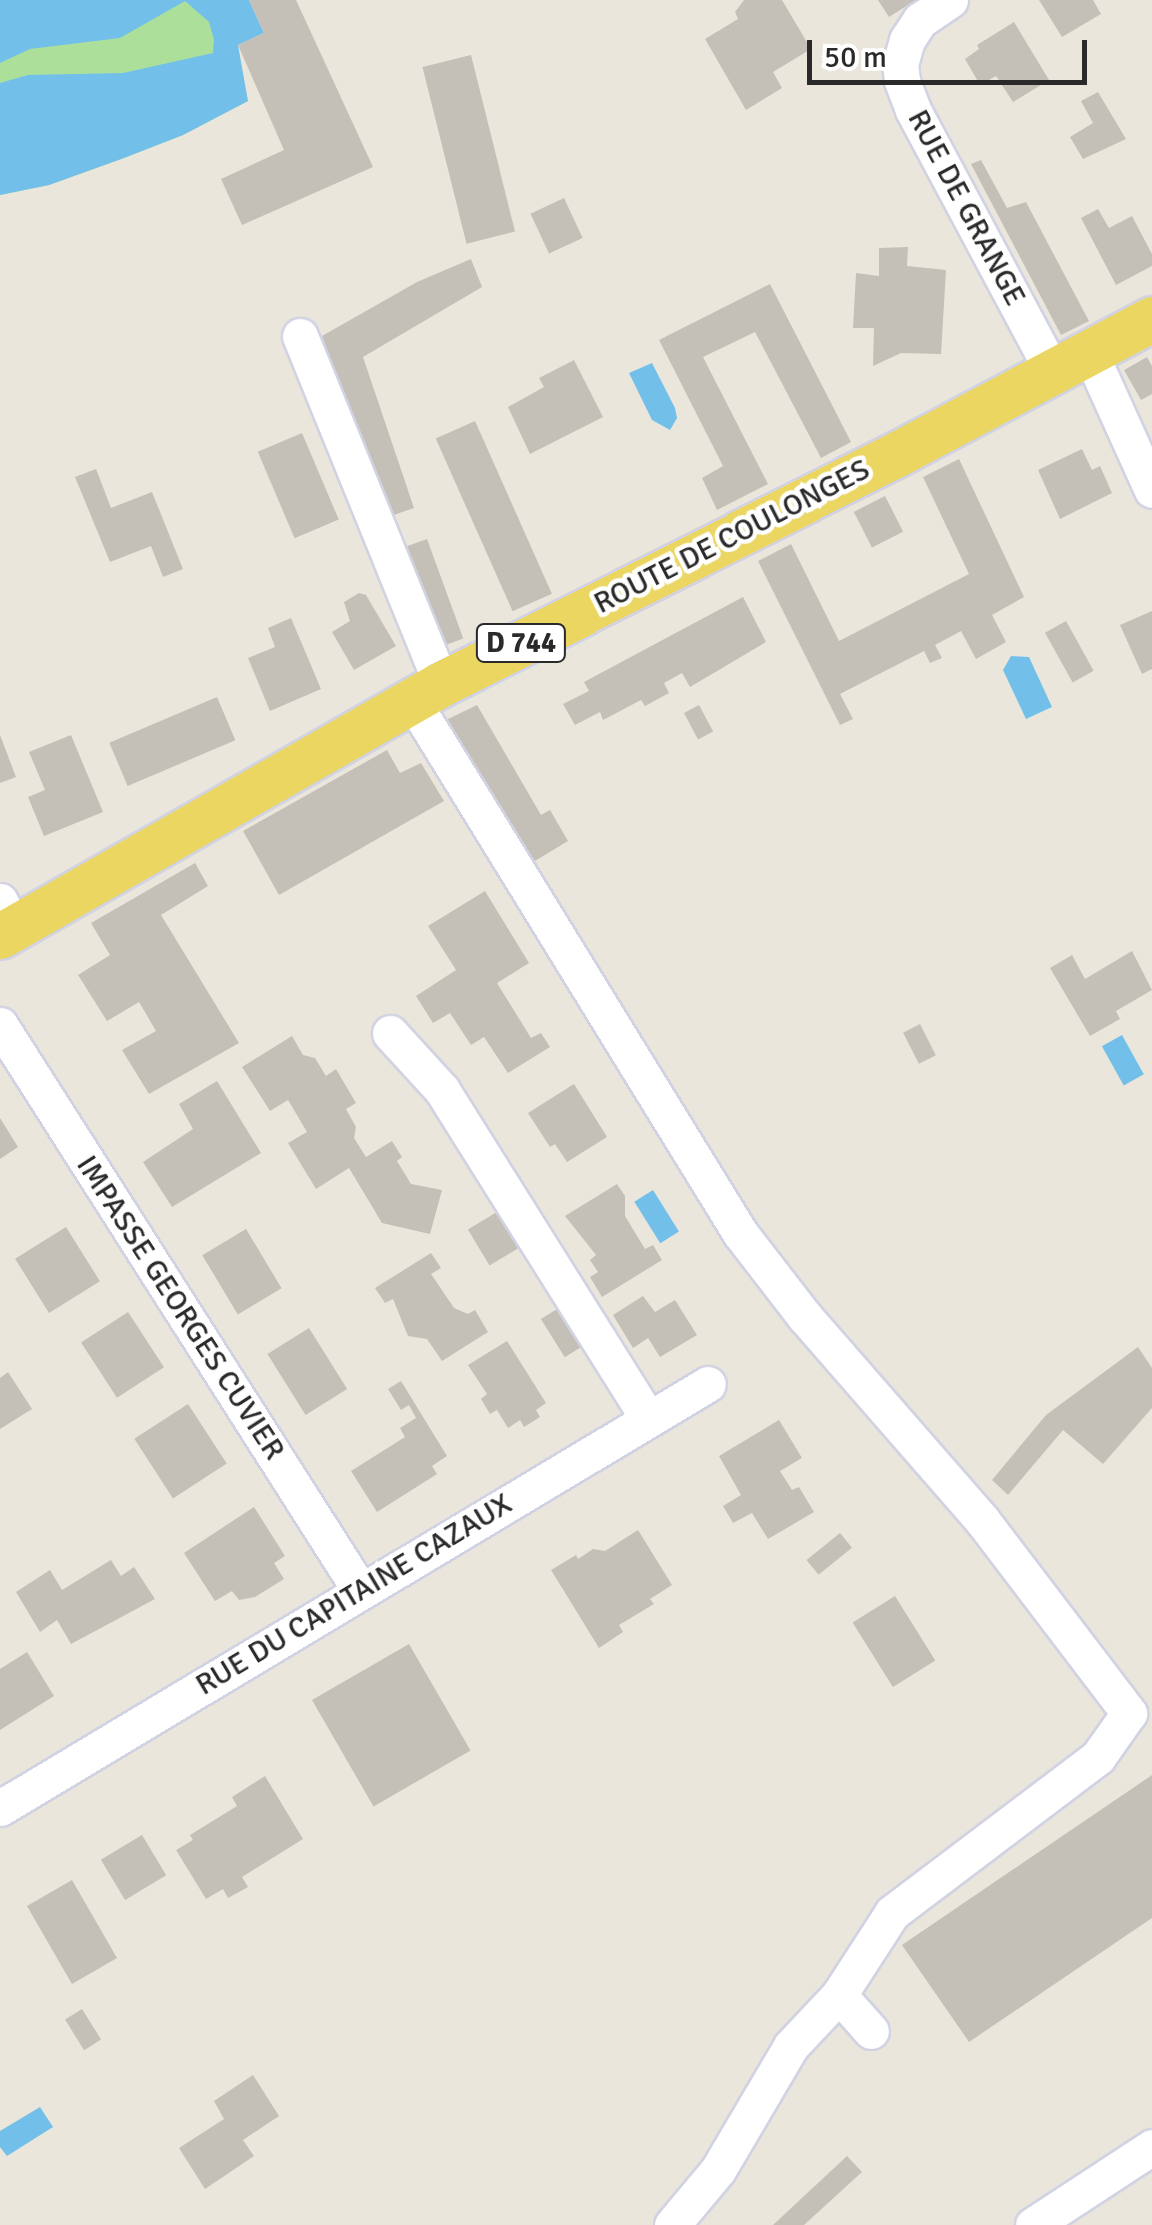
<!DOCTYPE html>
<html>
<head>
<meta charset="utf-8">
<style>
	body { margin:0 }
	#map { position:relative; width:1152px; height:2225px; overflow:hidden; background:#ebe6dc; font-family:Signika,sans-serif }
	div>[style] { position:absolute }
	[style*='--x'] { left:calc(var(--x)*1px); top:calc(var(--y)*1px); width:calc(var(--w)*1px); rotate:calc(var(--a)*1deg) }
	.green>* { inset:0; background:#ace09a }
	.water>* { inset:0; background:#72c0ea; transform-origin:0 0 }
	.building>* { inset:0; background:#c4c0b7; transform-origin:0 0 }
	.roads { filter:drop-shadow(2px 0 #d1d3e2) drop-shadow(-2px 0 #d1d3e2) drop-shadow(0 2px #d1d3e2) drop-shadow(0 -2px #d1d3e2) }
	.minor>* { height:35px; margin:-17.5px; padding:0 17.5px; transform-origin:17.5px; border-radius:17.5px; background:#fff }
	.major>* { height:45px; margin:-22.5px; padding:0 22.5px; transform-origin:22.5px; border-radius:22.5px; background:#ebd661 }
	span { translate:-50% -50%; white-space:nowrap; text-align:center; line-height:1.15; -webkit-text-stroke:9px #fff; paint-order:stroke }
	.shield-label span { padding:2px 8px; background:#fff; border:2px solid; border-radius:8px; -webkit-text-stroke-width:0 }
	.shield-label { font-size:28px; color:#2a2a2a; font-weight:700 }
	.street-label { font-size:30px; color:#2a2a2a }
	.scale { position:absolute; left:807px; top:40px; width:280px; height:45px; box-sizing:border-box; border:5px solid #2a2a2a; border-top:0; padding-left:12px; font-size:30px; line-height:35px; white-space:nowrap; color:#2a2a2a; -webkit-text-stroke:8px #fff; paint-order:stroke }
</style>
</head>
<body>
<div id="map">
	<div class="green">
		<i style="clip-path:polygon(0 0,227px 0,223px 62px,248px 101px,183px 135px,124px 158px,49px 185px,0 195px)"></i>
	</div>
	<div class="water">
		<i style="clip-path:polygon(0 0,249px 0,264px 33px,238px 45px,248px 101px,183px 135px,124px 158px,49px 185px,0 195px,0 83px,28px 75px,123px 73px,213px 53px,214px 40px,209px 22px,185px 1px,120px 38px,30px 49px,0 63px)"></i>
		<i style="clip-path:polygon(652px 363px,675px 408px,677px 418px,670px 430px,652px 420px,629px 373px)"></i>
		<i style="clip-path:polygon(1011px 656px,1029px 657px,1052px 707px,1026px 719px,1003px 670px)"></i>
		<i style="left:1122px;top:1035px;width:45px;height:23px;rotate:61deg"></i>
		<i style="left:653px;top:1190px;width:49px;height:22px;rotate:58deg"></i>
		<i style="clip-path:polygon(40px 2107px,53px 2127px,7px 2156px,0 2147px,0 2131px)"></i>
	</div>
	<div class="building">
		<i style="clip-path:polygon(249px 0,296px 0,373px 167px,242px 225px,221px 179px,284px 150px,238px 45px,264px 33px)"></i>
		<i style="clip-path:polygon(744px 0,782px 0,811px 49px,773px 72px,782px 88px,746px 110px,705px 39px,738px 19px,735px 12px)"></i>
		<i style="clip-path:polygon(878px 0,916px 0,889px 17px)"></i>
		<i style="clip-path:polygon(1039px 0,1093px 0,1101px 14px,1062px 37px)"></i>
		<i style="clip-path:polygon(1014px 22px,1049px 80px,1013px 102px,996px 76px,980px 85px,965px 59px,979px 49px,977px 45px)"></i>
		<i style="left:471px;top:55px;width:182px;height:50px;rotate:76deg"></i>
		<i style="clip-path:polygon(1098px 92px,1126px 139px,1083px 159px,1070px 137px,1093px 123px,1081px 101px)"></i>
		<i style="clip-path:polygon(981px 160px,1007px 208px,1026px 202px,1089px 321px,1061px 335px,971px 164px)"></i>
		<i style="left:564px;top:198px;width:44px;height:37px;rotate:65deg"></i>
		<i style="clip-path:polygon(1098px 209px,1109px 228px,1132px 216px,1152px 254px,1152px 266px,1116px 285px,1081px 218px)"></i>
		<i style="clip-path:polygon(908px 247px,907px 266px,946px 270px,941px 354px,901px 353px,873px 366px,874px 328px,853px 328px,856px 273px,879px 276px,879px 248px)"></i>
		<i style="clip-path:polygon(471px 259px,482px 287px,363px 357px,414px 508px,385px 518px,322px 336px,417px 282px)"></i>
		<i style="clip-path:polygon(770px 284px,851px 442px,821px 458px,755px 332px,703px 357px,768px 484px,717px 510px,702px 478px,723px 466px,659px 340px)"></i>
		<i style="clip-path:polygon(1147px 357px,1152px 366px,1152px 394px,1141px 400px,1124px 370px)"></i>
		<i style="clip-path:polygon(574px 360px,603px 417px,530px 454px,508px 407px,544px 387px,539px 378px)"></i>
		<i style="left:475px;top:421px;width:189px;height:43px;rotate:66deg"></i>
		<i style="left:302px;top:433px;width:94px;height:48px;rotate:67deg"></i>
		<i style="clip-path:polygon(1082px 449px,1092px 470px,1100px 466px,1112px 493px,1060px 519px,1038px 470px)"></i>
		<i style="clip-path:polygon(959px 459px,1024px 597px,992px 615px,1006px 642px,976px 659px,961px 631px,935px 645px,942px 658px,930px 663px,924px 651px,840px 694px,853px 719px,840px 725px,758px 561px,791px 544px,839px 641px,969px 574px,923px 477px)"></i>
		<i style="clip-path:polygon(96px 469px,111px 508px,152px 492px,183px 569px,163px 577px,151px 546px,110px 562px,75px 477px)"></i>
		<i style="left:885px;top:496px;width:40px;height:35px;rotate:63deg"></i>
		<i style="left:427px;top:539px;width:106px;height:31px;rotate:70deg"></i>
		<i style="clip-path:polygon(359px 593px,366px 595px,396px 646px,354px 670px,332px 632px,350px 621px,344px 602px)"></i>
		<i style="clip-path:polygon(743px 597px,766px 642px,690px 687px,682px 673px,664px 683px,669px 693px,645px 706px,641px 700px,603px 720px,600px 712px,575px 725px,563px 704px,589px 691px,584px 682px)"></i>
		<i style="clip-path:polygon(1152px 611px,1152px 669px,1142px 674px,1120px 625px)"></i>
		<i style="clip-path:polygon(291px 618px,321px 689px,270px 711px,248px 658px,275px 647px,268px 628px)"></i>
		<i style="left:1066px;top:621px;width:57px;height:24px;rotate:61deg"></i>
		<i style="left:217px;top:697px;width:47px;height:117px;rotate:67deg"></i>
		<i style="clip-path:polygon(477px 705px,541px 815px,550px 810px,568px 841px,530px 864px,444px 721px)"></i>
		<i style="left:699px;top:705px;width:30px;height:17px;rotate:62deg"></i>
		<i style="clip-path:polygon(0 735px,16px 777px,0 783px)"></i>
		<i style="clip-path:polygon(71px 735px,103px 812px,44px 836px,28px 797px,45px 790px,29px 752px)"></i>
		<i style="clip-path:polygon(387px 750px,400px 773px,421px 763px,444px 801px,279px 895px,243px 831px)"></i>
		<i style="clip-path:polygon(195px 863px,208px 886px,161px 915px,239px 1043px,149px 1094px,122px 1050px,156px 1031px,139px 1002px,107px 1021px,78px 975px,110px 955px,91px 923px)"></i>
		<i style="clip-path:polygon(485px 891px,529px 963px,497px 983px,531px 1038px,541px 1033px,550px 1047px,508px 1073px,484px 1037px,471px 1045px,450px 1013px,433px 1023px,416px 996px,456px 970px,428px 926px)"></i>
		<i style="clip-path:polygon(1132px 951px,1152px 990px,1116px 1011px,1120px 1019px,1090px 1036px,1050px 968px,1072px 955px,1085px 979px)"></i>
		<i style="left:920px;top:1024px;width:35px;height:19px;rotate:63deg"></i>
		<i style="clip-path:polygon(292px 1036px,303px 1055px,315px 1058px,326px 1076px,336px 1069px,356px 1103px,346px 1109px,356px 1127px,354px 1138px,366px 1157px,392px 1141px,402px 1157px,397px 1161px,411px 1184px,442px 1190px,430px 1234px,382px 1223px,349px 1168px,316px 1189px,288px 1143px,307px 1132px,288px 1100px,270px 1111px,242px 1067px)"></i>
		<i style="clip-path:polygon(217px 1081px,261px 1153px,172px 1207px,143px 1162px,193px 1129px,179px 1104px)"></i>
		<i style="clip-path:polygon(574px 1084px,607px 1137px,567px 1162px,555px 1144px,550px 1147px,528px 1113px)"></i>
		<i style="clip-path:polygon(0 1118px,18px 1147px,0 1159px)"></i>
		<i style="clip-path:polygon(617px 1184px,625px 1196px,625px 1216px,645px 1249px,653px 1245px,662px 1260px,602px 1297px,590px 1277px,598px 1272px,590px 1260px,596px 1255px,565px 1216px)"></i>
		<i style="left:497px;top:1212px;width:42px;height:34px;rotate:59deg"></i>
		<i style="left:66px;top:1227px;width:64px;height:60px;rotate:58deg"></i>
		<i style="left:246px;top:1229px;width:69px;height:51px;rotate:59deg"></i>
		<i style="clip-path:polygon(431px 1253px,441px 1268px,431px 1274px,454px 1308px,468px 1314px,475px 1310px,488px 1332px,442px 1361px,427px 1339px,408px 1336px,393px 1299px,385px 1303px,375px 1288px)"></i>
		<i style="clip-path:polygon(643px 1296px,655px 1312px,675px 1300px,697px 1335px,660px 1357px,648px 1338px,633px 1348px,613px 1315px)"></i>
		<i style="left:557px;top:1309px;width:45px;height:19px;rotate:58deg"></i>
		<i style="left:128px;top:1312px;width:66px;height:56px;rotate:57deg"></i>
		<i style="left:309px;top:1328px;width:72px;height:49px;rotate:58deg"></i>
		<i style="clip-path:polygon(507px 1341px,546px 1403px,536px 1410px,540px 1417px,524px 1427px,520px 1420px,508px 1428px,497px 1410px,490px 1414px,481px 1399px,487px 1394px,468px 1365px)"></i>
		<i style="clip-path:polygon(1138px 1347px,1152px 1368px,1152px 1408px,1103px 1464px,1063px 1430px,1008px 1495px,992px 1480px,1046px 1415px)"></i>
		<i style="clip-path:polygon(8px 1372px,32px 1409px,0 1429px,0 1378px)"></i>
		<i style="clip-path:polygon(401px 1381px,447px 1456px,432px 1466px,437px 1474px,377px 1512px,351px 1471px,405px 1437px,400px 1428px,416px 1418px,409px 1405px,401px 1410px,388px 1389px)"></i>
		<i style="left:188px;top:1404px;width:71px;height:64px;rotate:57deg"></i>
		<i style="clip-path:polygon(779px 1420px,802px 1458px,780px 1471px,792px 1490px,799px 1487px,814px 1512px,768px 1539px,752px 1513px,733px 1523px,723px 1506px,741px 1495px,719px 1456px)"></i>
		<i style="clip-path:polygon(254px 1507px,285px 1556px,274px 1563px,284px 1579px,255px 1597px,239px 1600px,232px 1591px,215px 1601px,184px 1553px)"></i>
		<i style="clip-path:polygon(638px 1530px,672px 1585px,650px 1599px,654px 1604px,619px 1625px,623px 1632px,599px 1648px,551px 1570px,576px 1555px,578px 1559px,593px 1549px,605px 1551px)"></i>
		<i style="left:840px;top:1533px;width:19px;height:43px;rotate:51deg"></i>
		<i style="clip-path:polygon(111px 1560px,121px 1576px,134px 1567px,155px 1599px,71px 1644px,57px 1620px,40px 1632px,16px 1592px,50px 1570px,62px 1590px)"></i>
		<i style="left:895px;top:1596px;width:76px;height:50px;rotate:58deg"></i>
		<i style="left:409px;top:1644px;width:123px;height:112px;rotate:60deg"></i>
		<i style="clip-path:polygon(27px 1652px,54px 1696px,0 1730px,0 1669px)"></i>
		<i style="clip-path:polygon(1152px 1775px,1152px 1918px,969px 2042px,902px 1945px)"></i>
		<i style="clip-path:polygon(265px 1776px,303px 1839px,242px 1877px,248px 1887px,228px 1898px,223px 1889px,206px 1899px,176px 1850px,193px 1840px,190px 1835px,237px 1806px,232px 1797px)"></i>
		<i style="left:142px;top:1835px;width:47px;height:48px;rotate:59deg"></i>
		<i style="left:72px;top:1880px;width:90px;height:52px;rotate:60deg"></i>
		<i style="left:82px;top:2009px;width:36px;height:20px;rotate:58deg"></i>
		<i style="clip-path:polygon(253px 2075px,279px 2116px,243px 2140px,254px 2156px,205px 2189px,179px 2148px,224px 2119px,214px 2101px)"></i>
		<i style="clip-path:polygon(847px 2156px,862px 2172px,804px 2225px,773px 2225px)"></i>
	</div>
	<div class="roads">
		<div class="minor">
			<i style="--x:950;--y:0;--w:36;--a:146"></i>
			<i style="--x:920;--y:20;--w:24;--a:123"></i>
			<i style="--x:907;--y:40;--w:25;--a:106"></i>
			<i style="--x:900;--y:64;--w:17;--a:83"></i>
			<i style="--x:902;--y:81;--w:31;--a:69"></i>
			<i style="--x:913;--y:110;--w:297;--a:61.9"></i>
			<i style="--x:300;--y:336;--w:375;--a:67.9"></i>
			<i style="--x:1090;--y:353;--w:150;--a:65.7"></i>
			<i style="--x:412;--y:700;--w:626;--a:58.39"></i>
			<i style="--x:740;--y:1233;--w:106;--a:52.3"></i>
			<i style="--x:805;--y:1317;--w:269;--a:48.9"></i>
			<i style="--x:982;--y:1520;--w:243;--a:52.7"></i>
			<i style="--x:1129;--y:1713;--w:54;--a:125.2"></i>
			<i style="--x:1098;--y:1757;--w:258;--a:142.9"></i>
			<i style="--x:892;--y:1913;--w:98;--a:122.9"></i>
			<i style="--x:839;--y:1995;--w:48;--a:48.4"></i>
			<i style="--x:0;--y:901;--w:30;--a:63"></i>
			<i style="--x:0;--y:1025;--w:670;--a:57.5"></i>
			<i style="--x:390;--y:1033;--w:77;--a:47.6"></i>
			<i style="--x:442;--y:1090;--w:388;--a:57.9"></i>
			<i style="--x:0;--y:1808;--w:825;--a:-30.92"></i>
			<i style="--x:672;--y:2225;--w:72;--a:-50.1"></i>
			<i style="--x:718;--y:2170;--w:144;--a:-59.5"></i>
			<i style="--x:791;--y:2046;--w:70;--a:-46.7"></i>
			<i style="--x:1033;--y:2225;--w:142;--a:-33.2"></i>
		</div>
		<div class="major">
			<i style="--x:0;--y:936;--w:508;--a:-29.74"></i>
			<i style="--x:441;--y:684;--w:508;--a:-26.77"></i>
			<i style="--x:895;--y:455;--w:291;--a:-27.9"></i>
		</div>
	</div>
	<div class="shield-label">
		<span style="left:521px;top:643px">D 744</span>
	</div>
	<div class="street-label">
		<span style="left:966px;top:208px;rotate:62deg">RUE DE GRANGE</span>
		<span style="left:732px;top:537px;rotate:-27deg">ROUTE DE COULONGES</span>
		<span style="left:180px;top:1308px;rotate:57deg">IMPASSE GEORGES CUVIER</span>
		<span style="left:354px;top:1595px;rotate:-31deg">RUE DU CAPITAINE CAZAUX</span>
	</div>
	<div class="scale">50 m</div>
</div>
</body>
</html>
